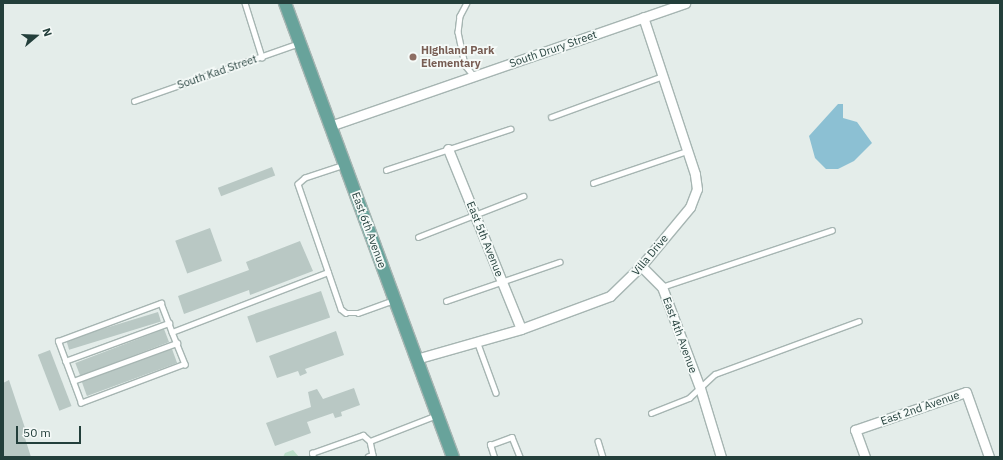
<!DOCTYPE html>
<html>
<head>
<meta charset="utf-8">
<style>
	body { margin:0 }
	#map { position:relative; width:1003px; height:460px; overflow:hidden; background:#e4edea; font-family:"IBM Plex Sans",sans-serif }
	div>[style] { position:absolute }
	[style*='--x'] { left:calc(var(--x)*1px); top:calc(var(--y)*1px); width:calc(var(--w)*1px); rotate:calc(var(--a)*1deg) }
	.green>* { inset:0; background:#bddfca }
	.water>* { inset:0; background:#8cc0d3 }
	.building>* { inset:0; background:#b9c8c4; transform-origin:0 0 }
	.roads { filter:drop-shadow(1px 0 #a6b5b2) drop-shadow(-1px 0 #a6b5b2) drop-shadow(0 1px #a6b5b2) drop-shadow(0 -1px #a6b5b2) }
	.service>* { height:4.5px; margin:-2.25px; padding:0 2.25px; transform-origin:2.25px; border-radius:2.25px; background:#fff }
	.minor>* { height:9px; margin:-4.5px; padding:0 4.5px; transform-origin:4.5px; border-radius:4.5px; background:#fff }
	.primary>* { height:12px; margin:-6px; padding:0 6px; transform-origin:6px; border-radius:6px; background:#68a39b }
	.dots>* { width:11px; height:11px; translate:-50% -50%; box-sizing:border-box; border:2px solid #f5faf8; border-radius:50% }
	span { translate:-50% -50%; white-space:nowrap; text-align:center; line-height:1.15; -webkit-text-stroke:3.5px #f5faf8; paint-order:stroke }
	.street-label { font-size:11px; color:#233f3b }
	.education-label { font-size:11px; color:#785e54; font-weight:700 }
	.left { translate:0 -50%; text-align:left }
	.frame { position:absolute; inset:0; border:4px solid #233f3b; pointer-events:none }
	.north { position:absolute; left:16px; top:16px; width:40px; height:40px; -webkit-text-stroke:3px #f5faf8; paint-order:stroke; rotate:71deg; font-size:11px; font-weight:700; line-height:16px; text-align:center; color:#233f3b }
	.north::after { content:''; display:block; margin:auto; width:14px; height:18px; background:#233f3b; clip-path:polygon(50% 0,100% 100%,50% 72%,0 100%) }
	.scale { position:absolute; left:16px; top:426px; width:65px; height:18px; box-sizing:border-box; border:2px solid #233f3b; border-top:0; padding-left:5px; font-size:12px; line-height:14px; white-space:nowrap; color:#233f3b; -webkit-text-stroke:3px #f5faf8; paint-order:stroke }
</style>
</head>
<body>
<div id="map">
	<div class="green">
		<i style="clip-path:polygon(293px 450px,299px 457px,283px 457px,285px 453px)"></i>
	</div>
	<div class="water">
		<i style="clip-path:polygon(838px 104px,843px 104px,843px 118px,857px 122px,872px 143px,854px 161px,838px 169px,826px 169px,815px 158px,809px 136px)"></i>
	</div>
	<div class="building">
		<i style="left:272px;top:167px;width:9px;height:58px;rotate:69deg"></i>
		<i style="left:210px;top:228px;width:35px;height:37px;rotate:70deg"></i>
		<i style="clip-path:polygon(300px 241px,313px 271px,250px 295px,249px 290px,184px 314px,178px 296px,249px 270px,246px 262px)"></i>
		<i style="left:321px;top:291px;width:28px;height:78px;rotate:71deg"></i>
		<i style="left:158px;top:312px;width:10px;height:96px;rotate:73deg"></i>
		<i style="left:164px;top:329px;width:14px;height:95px;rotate:69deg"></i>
		<i style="clip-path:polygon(336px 331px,344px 355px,305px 369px,307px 373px,300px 376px,298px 371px,277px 378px,269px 356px)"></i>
		<i style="left:172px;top:349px;width:15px;height:96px;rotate:70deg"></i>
		<i style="left:50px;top:350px;width:60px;height:13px;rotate:69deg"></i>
		<i style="clip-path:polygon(9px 380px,26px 431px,23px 432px,31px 457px,4px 457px,3px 453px,3px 383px)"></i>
		<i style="clip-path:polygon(354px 388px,360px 405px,341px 412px,342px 416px,335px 418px,333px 413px,307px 422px,311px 433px,275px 446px,266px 423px,311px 407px,308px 392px,317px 389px,323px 399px)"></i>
	</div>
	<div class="roads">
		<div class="service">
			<i style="--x:245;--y:3;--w:57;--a:72.5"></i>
			<i style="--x:467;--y:3;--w:15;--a:118"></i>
			<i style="--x:460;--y:16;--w:16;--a:97"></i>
			<i style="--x:458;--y:32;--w:34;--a:78"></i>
			<i style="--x:465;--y:65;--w:14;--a:51"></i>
			<i style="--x:134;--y:101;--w:176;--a:-19.3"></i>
			<i style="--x:551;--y:117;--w:119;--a:-20.1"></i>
			<i style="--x:344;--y:165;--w:41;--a:161.6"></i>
			<i style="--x:305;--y:178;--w:9;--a:139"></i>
			<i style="--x:298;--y:184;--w:132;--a:71"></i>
			<i style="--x:341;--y:309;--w:6;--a:39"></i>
			<i style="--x:346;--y:313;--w:12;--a:0"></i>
			<i style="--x:358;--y:313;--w:38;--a:-20"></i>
			<i style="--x:386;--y:170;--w:131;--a:-18.3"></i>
			<i style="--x:593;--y:183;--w:99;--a:-18.8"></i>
			<i style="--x:418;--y:237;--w:113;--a:-21.3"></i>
			<i style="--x:662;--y:287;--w:179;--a:-18.5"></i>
			<i style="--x:446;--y:301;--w:120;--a:-19"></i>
			<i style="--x:172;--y:332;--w:35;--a:68"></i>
			<i style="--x:185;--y:364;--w:111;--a:159.4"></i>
			<i style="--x:81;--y:403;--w:66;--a:-110.4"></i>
			<i style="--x:58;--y:341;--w:110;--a:-20.3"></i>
			<i style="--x:161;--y:303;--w:31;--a:69"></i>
			<i style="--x:172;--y:332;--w:167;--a:-21"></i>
			<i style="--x:477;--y:341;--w:55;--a:69.9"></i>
			<i style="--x:65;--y:361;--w:111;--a:-20.1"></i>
			<i style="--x:73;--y:381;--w:111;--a:-20.1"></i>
			<i style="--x:651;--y:413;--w:41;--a:-21.5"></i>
			<i style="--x:689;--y:398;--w:35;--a:-43"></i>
			<i style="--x:715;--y:374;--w:153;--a:-20.2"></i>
			<i style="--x:370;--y:441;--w:72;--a:-21.2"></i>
			<i style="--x:598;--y:441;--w:17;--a:73"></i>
			<i style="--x:313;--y:457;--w:4;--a:-104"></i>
			<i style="--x:312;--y:453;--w:54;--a:-19.4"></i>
			<i style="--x:363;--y:435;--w:9;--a:41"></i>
			<i style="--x:370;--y:441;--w:14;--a:78"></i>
			<i style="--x:373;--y:455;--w:5;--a:158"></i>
			<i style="--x:494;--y:457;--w:13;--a:-108"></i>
			<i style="--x:490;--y:445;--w:23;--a:-20"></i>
			<i style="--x:512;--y:437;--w:22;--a:68"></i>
		</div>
		<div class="minor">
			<i style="--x:330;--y:126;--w:376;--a:-19.1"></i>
			<i style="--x:448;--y:149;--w:194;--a:67.9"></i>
			<i style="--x:641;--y:266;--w:30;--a:45"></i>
			<i style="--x:662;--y:287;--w:108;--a:69.4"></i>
			<i style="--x:700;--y:388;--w:72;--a:73.1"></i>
			<i style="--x:416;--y:359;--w:109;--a:-15.9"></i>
			<i style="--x:521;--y:329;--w:95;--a:-20.3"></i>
			<i style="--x:610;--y:296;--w:43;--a:-44.1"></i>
			<i style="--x:641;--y:266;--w:77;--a:-50.3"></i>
			<i style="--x:690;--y:207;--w:19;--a:-69"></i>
			<i style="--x:697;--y:189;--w:15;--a:-98"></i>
			<i style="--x:695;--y:174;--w:165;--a:-108.3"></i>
			<i style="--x:865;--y:457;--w:29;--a:-110"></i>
			<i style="--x:855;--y:430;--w:117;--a:-18.9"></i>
			<i style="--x:966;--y:392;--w:69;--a:70.5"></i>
		</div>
		<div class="primary">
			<i style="--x:285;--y:3;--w:484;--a:69.7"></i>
		</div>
	</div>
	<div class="dots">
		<i style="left:413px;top:57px;background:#8d6e63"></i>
	</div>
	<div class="street-label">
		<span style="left:553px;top:49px;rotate:-19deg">South Drury Street</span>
		<span style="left:217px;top:72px;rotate:-19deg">South Kad Street</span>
		<span style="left:369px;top:230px;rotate:70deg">East 6th Avenue</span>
		<span style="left:485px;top:239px;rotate:68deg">East 5th Avenue</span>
		<span style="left:650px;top:255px;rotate:-50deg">Villa Drive</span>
		<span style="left:680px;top:335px;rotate:70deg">East 4th Avenue</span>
		<span style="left:920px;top:408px;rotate:-19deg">East 2nd Avenue</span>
	</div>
	<div class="education-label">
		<span class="left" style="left:421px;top:57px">Highland Park<br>Elementary</span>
	</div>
	<div class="frame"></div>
	<div class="north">N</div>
	<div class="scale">50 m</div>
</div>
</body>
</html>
